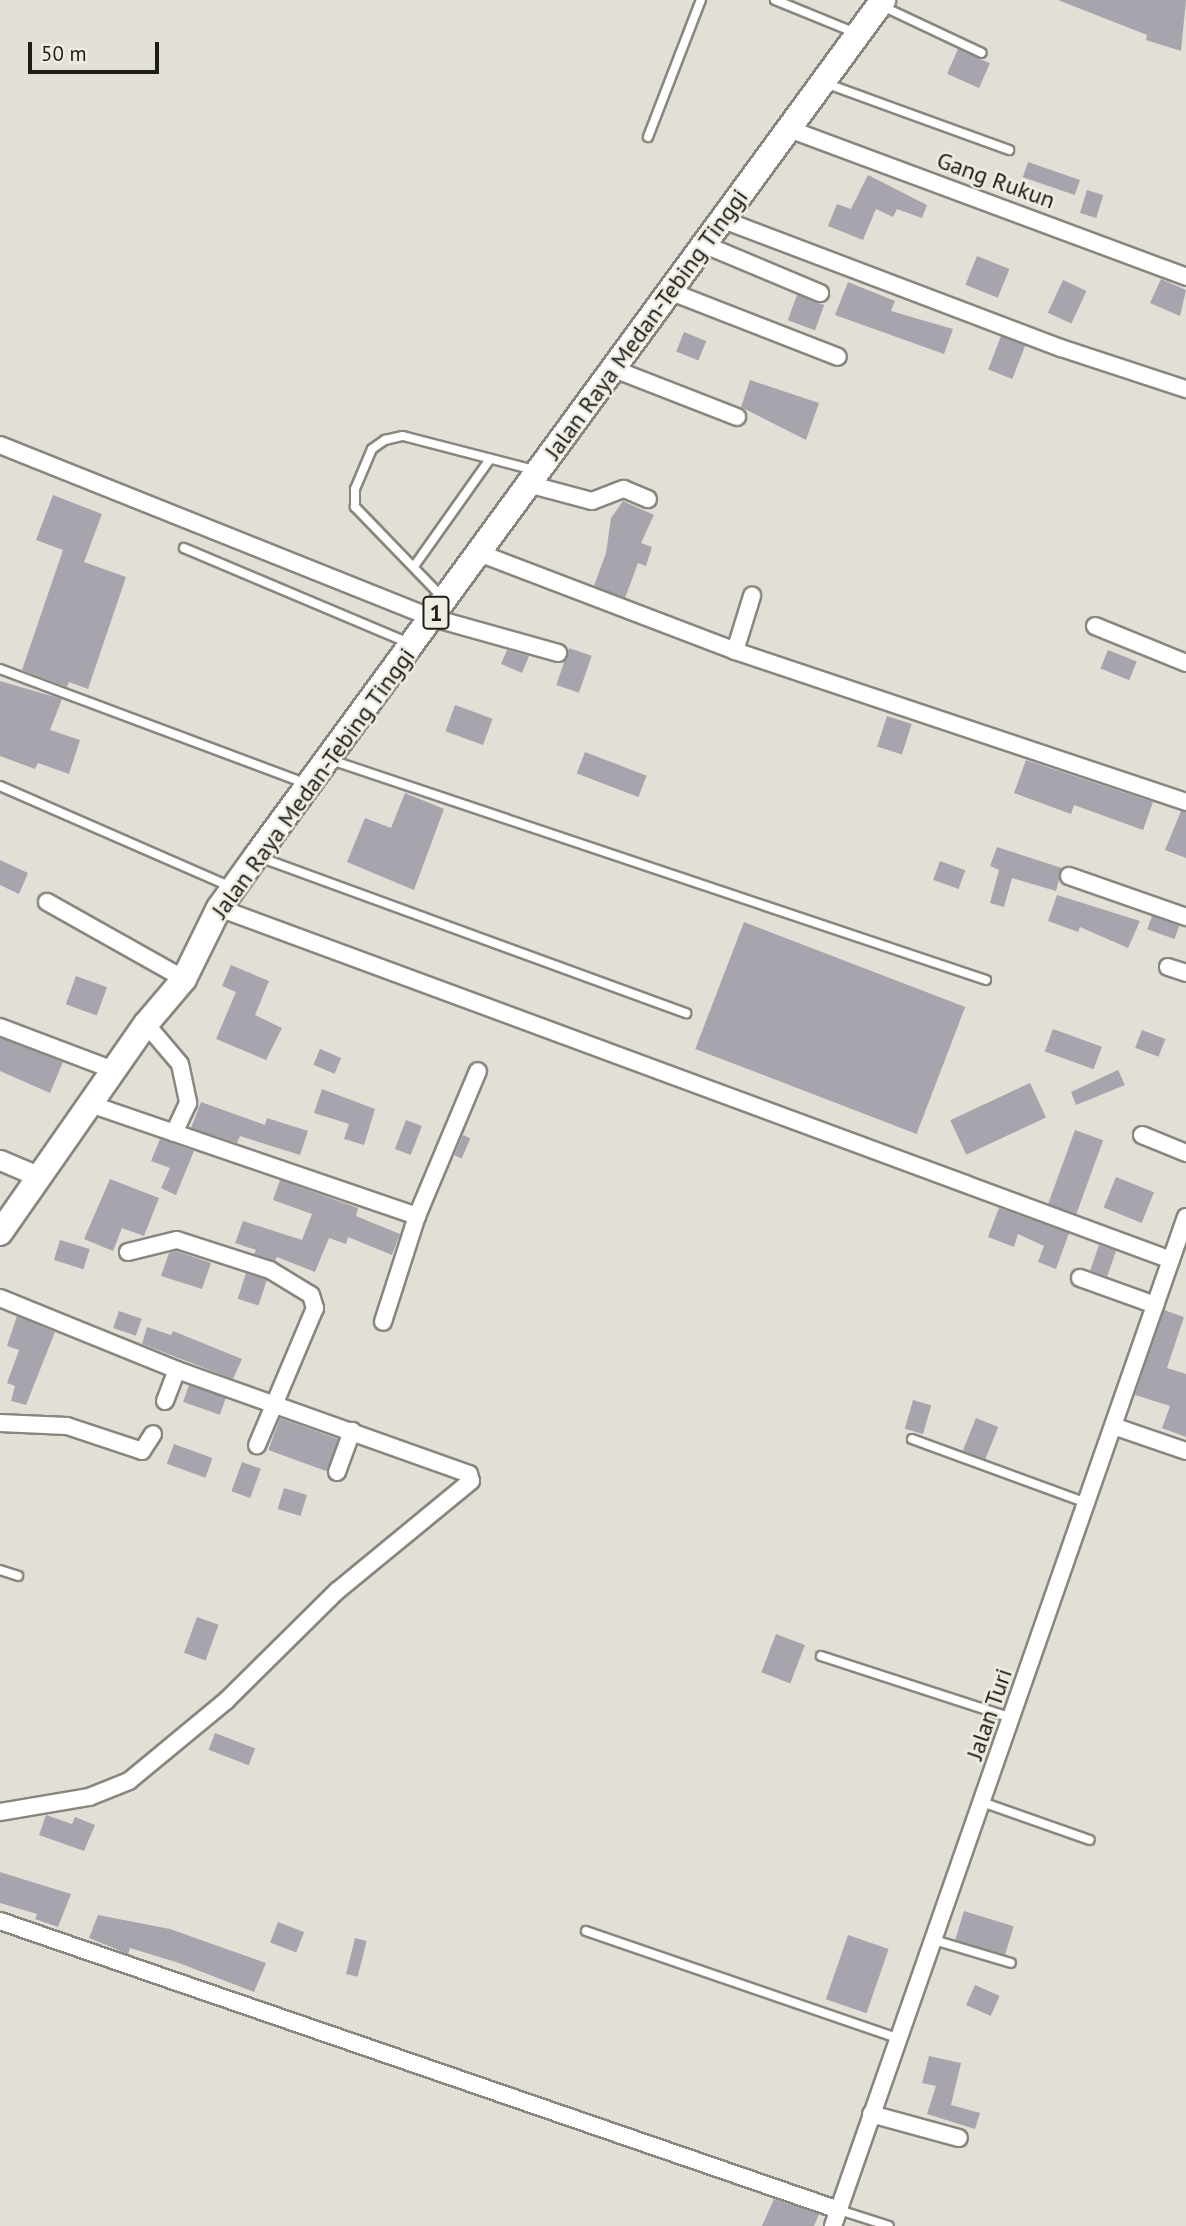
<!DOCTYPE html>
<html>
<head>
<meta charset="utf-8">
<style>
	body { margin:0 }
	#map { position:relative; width:1186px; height:2226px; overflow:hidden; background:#e2e0d6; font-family:"PT Sans",sans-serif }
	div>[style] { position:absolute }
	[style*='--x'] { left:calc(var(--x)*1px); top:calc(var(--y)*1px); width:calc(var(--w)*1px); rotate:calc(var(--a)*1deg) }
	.building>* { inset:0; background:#a7a4ad; transform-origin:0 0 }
	.roads { filter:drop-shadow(2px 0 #88867e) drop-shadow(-2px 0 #88867e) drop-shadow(0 2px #88867e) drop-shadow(0 -2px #88867e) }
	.service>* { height:8px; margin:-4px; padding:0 4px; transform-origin:4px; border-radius:4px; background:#fff }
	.minor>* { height:16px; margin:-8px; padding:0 8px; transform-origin:8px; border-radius:8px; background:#fff }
	.tertiary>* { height:19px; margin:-9.5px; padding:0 9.5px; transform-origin:9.5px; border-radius:9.5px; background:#fff }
	.trunk>* { height:24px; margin:-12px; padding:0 12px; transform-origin:12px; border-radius:12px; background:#fff }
	span { translate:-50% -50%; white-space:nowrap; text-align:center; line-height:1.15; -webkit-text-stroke:5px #efede3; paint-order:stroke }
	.shield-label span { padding:2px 5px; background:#efede3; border:2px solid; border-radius:5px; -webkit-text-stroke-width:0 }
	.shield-label { font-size:23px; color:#1d1d19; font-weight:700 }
	.street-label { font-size:24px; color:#1d1d19 }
	.scale { position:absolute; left:28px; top:42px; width:131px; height:32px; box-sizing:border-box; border:4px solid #1d1d19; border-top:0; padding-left:9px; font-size:21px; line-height:24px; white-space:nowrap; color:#1d1d19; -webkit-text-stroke:5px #efede3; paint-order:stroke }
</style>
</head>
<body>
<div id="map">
	<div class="building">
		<i style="clip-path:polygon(1058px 0,1186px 0,1181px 51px,1146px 40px,1147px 35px)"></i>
		<i style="left:958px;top:49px;width:35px;height:27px;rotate:24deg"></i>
		<i style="left:1028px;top:162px;width:55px;height:16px;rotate:19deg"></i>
		<i style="clip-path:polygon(868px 175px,927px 205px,922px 218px,897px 209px,893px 217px,876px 209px,863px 240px,828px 226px,837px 204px,851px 209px)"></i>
		<i style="left:1087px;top:190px;width:17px;height:24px;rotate:17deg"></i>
		<i style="left:977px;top:256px;width:35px;height:31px;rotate:22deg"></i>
		<i style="clip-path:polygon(1161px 279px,1186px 290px,1180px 316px,1150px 303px)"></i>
		<i style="left:1063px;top:280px;width:26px;height:36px;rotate:25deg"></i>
		<i style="clip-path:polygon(848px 282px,895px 301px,891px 311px,953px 329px,944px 354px,835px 315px)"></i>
		<i style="left:797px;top:295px;width:29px;height:27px;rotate:20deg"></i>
		<i style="left:684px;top:332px;width:24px;height:21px;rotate:22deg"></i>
		<i style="left:1001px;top:336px;width:26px;height:36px;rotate:21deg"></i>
		<i style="clip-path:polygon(750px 380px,819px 403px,806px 440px,741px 407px)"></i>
		<i style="clip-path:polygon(53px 495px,102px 514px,84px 562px,126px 577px,88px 689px,69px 682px,67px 687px,22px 670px,63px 550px,36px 540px)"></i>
		<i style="clip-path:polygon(623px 501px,654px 515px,641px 543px,652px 547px,646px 566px,638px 563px,625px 598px,594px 586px,606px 553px,611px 518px)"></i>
		<i style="left:569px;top:648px;width:24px;height:39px;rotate:19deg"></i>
		<i style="clip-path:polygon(507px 650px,529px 656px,522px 673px,501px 664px)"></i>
		<i style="left:1108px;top:650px;width:31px;height:20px;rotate:22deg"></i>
		<i style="clip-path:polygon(0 681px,62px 699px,50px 730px,80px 740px,69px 774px,38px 763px,35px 769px,0 756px)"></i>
		<i style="left:455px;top:705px;width:40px;height:28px;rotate:20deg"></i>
		<i style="left:887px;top:716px;width:26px;height:32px;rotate:18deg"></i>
		<i style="left:585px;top:752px;width:66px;height:23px;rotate:21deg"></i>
		<i style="clip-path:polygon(1026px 760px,1153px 802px,1143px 830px,1074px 805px,1071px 814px,1014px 793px)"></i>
		<i style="clip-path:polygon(405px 793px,444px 809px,414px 890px,347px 862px,365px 818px,391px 828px)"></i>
		<i style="clip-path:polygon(1181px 811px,1186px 812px,1186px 858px,1165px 850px)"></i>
		<i style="clip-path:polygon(997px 847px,1062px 868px,1056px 891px,1012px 878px,1004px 907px,990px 903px,999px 870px,990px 866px)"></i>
		<i style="clip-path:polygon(0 860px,28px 873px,19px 894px,0 885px)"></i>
		<i style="left:940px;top:861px;width:27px;height:20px;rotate:20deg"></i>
		<i style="clip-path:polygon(1057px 895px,1140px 921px,1128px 948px,1080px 927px,1078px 932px,1048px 921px)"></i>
		<i style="left:1152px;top:916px;width:29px;height:14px;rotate:20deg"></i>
		<i style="left:744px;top:922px;width:237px;height:136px;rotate:21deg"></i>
		<i style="clip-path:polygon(231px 965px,269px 981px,255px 1015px,282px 1028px,266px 1060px,216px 1039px,236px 992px,222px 986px)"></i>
		<i style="left:76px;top:976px;width:33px;height:30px;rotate:20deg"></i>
		<i style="left:1053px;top:1029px;width:52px;height:24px;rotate:20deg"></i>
		<i style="left:1142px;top:1030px;width:25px;height:19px;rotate:21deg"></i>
		<i style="clip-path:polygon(0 1038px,63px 1062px,50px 1093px,0 1071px)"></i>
		<i style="left:320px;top:1049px;width:23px;height:17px;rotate:23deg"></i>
		<i style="clip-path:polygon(1118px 1070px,1125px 1085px,1076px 1105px,1071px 1092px)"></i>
		<i style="left:1030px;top:1083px;width:38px;height:88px;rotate:65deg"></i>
		<i style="clip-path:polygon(322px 1089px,375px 1109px,364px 1145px,344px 1139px,349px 1124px,314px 1113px)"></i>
		<i style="clip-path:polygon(201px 1102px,265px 1125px,267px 1118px,308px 1131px,300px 1155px,240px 1136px,237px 1143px,191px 1128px)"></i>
		<i style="left:406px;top:1120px;width:17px;height:31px;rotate:21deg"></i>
		<i style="left:1075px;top:1130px;width:30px;height:79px;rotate:20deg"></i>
		<i style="left:463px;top:1135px;width:8px;height:22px;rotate:23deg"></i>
		<i style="clip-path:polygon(160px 1139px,194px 1151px,176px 1195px,161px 1188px,170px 1168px,151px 1161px)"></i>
		<i style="left:1116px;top:1177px;width:41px;height:33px;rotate:22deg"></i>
		<i style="clip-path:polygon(110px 1179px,159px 1198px,144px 1236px,122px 1228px,113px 1251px,84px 1239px)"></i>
		<i style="clip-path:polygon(280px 1180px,358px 1208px,356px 1216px,400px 1234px,392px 1255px,348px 1237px,346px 1244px,329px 1238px,315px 1272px,277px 1257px,275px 1261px,254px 1254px,256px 1250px,235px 1243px,243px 1221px,302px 1240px,312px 1214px,273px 1200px)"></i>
		<i style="clip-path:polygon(999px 1208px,1069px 1233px,1056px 1269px,1038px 1262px,1044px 1246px,1018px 1234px,1014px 1247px,988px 1237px)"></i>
		<i style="left:60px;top:1240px;width:31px;height:21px;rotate:17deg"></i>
		<i style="left:1099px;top:1245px;width:18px;height:27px;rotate:19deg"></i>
		<i style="clip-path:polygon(176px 1251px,211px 1263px,202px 1289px,161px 1276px,169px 1253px)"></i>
		<i style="left:246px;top:1273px;width:22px;height:27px;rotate:18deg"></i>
		<i style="clip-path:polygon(1164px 1310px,1184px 1317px,1167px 1368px,1186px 1374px,1186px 1437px,1162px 1428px,1170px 1406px,1135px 1395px)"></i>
		<i style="left:119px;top:1311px;width:24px;height:18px;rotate:19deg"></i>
		<i style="clip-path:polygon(17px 1316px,55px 1332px,26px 1405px,11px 1401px,15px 1386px,7px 1383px,19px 1350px,7px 1346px)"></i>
		<i style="clip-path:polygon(147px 1327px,171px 1335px,173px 1331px,242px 1359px,233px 1379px,142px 1344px)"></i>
		<i style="left:189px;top:1385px;width:39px;height:18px;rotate:19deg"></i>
		<i style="left:913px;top:1400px;width:19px;height:30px;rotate:16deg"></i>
		<i style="left:280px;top:1418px;width:62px;height:34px;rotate:20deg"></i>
		<i style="left:976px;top:1418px;width:24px;height:35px;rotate:22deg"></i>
		<i style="left:174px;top:1444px;width:41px;height:21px;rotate:20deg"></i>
		<i style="left:242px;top:1462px;width:20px;height:31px;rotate:20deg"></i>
		<i style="left:284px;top:1488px;width:24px;height:22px;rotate:17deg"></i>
		<i style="left:197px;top:1617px;width:23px;height:38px;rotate:20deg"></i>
		<i style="left:776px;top:1634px;width:31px;height:41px;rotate:21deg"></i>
		<i style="left:215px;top:1733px;width:43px;height:18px;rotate:21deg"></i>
		<i style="clip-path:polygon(46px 1815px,72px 1824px,75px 1817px,95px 1825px,84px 1851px,39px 1835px)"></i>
		<i style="clip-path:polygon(0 1872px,71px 1894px,58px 1927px,35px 1919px,37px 1914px,0 1903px)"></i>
		<i style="left:964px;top:1911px;width:52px;height:30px;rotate:17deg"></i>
		<i style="clip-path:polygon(98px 1915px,170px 1929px,266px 1963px,254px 1992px,179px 1963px,130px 1948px,128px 1954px,89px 1938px)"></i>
		<i style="left:278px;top:1922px;width:28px;height:22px;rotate:21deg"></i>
		<i style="left:848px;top:1935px;width:43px;height:68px;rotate:19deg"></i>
		<i style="left:355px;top:1938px;width:12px;height:37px;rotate:14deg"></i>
		<i style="left:975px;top:1985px;width:27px;height:22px;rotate:24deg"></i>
		<i style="clip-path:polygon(929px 2056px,961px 2063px,951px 2105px,980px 2113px,975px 2129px,927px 2114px,936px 2086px,922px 2083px)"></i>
		<i style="clip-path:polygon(774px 2199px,819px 2214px,814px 2226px,762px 2226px)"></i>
	</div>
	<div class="roads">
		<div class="service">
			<i style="--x:775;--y:0;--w:87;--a:22.2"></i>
			<i style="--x:882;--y:6;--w:110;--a:25.2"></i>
			<i style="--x:825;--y:83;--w:196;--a:20"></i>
			<i style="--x:648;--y:137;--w:147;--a:-68.9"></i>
			<i style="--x:184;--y:548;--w:244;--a:22.9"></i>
			<i style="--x:415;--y:565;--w:130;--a:-54.7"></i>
			<i style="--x:443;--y:598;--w:127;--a:-134"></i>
			<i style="--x:355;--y:507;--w:18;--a:-90"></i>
			<i style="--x:355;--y:489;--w:43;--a:-67"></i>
			<i style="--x:372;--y:449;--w:16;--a:-35"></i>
			<i style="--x:385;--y:440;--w:18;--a:-13"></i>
			<i style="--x:403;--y:436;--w:135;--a:14.5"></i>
			<i style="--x:0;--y:669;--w:326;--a:20.5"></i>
			<i style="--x:331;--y:760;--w:691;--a:18.57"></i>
			<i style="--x:0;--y:786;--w:252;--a:23.6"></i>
			<i style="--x:259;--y:857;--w:455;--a:20.1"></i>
			<i style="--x:912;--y:1439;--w:186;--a:20.1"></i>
			<i style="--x:0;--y:1570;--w:19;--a:18"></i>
			<i style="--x:821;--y:1656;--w:201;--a:18"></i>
			<i style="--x:982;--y:1802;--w:114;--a:19.4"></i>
			<i style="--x:586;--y:1931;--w:328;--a:19"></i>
			<i style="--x:934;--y:1940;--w:80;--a:16.6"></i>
			<i style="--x:839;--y:2210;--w:52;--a:17.7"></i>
		</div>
		<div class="minor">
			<i style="--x:789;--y:129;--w:424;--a:20.4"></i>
			<i style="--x:721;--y:219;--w:364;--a:20.8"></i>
			<i style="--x:1061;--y:348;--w:132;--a:18.2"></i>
			<i style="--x:703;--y:244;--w:127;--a:22.7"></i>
			<i style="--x:669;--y:291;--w:181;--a:21.3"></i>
			<i style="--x:614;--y:369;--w:132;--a:21.3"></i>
			<i style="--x:0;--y:445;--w:466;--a:21.8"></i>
			<i style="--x:433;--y:618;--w:130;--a:15.6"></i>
			<i style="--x:528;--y:484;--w:66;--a:14.9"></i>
			<i style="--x:592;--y:501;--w:34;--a:-21"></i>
			<i style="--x:624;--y:489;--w:26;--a:23"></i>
			<i style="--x:479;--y:553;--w:274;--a:20.9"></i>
			<i style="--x:735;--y:651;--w:476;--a:18.5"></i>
			<i style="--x:1095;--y:626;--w:98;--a:22.1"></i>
			<i style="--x:735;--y:651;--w:58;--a:-72.8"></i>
			<i style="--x:1069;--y:876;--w:124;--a:19.3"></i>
			<i style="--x:47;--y:902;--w:157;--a:29.3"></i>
			<i style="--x:219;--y:908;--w:1015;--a:20.29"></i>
			<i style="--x:1168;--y:967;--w:19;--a:18"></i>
			<i style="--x:146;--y:1024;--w:52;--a:49.6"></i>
			<i style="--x:180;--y:1064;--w:40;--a:78"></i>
			<i style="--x:188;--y:1103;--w:33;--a:115"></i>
			<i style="--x:0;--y:1027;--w:121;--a:20.8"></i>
			<i style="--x:90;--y:1104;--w:346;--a:18.9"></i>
			<i style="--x:417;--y:1216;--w:111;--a:107.8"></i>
			<i style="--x:1142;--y:1135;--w:48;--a:22.2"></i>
			<i style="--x:417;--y:1216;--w:157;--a:-67.2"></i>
			<i style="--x:128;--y:1252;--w:50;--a:-13.8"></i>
			<i style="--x:177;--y:1240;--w:98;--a:17.9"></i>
			<i style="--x:270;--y:1270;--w:48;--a:31.4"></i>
			<i style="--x:311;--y:1295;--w:14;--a:73"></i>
			<i style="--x:315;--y:1308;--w:149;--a:112.9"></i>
			<i style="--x:1080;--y:1278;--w:80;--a:19.8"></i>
			<i style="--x:0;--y:1298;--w:191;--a:22.1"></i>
			<i style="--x:177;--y:1370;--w:310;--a:19.6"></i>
			<i style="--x:469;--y:1474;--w:7;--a:74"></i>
			<i style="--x:471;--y:1481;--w:173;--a:140.6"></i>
			<i style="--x:337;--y:1591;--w:155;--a:135.3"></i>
			<i style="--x:227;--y:1700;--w:127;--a:140.4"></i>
			<i style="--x:129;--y:1781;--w:43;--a:158.2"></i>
			<i style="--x:89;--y:1797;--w:90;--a:170.4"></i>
			<i style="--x:165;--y:1401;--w:33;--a:-69"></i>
			<i style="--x:0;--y:1423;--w:67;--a:2.6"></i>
			<i style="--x:67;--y:1426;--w:79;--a:18.4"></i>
			<i style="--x:142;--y:1451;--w:20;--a:-57"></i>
			<i style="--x:1116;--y:1427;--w:74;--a:18.9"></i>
			<i style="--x:337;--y:1472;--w:44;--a:-69.9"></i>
			<i style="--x:0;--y:1921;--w:887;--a:19.01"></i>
			<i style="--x:871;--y:2114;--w:91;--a:15.3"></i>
			<i style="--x:833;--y:2226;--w:1069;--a:-70.72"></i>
		</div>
		<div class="tertiary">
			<i style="--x:0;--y:1160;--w:43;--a:23"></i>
		</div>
		<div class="trunk">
			<i style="--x:0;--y:1233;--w:255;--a:-55.1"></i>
			<i style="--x:146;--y:1024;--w:59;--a:-49.8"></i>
			<i style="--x:184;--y:979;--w:79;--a:-63.8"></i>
			<i style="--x:219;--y:908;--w:65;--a:-54.4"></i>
			<i style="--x:257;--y:855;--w:1060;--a:-53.79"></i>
		</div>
	</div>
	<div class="shield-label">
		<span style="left:436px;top:613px">1</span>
	</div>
	<div class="street-label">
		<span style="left:996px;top:180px;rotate:20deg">Gang Rukun</span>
		<span style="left:646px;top:324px;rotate:-54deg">Jalan Raya Medan-Tebing Tinggi</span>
		<span style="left:313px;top:783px;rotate:-54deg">Jalan Raya Medan-Tebing Tinggi</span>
		<span style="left:989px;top:1714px;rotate:-71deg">Jalan Turi</span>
	</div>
	<div class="scale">50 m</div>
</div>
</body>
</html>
